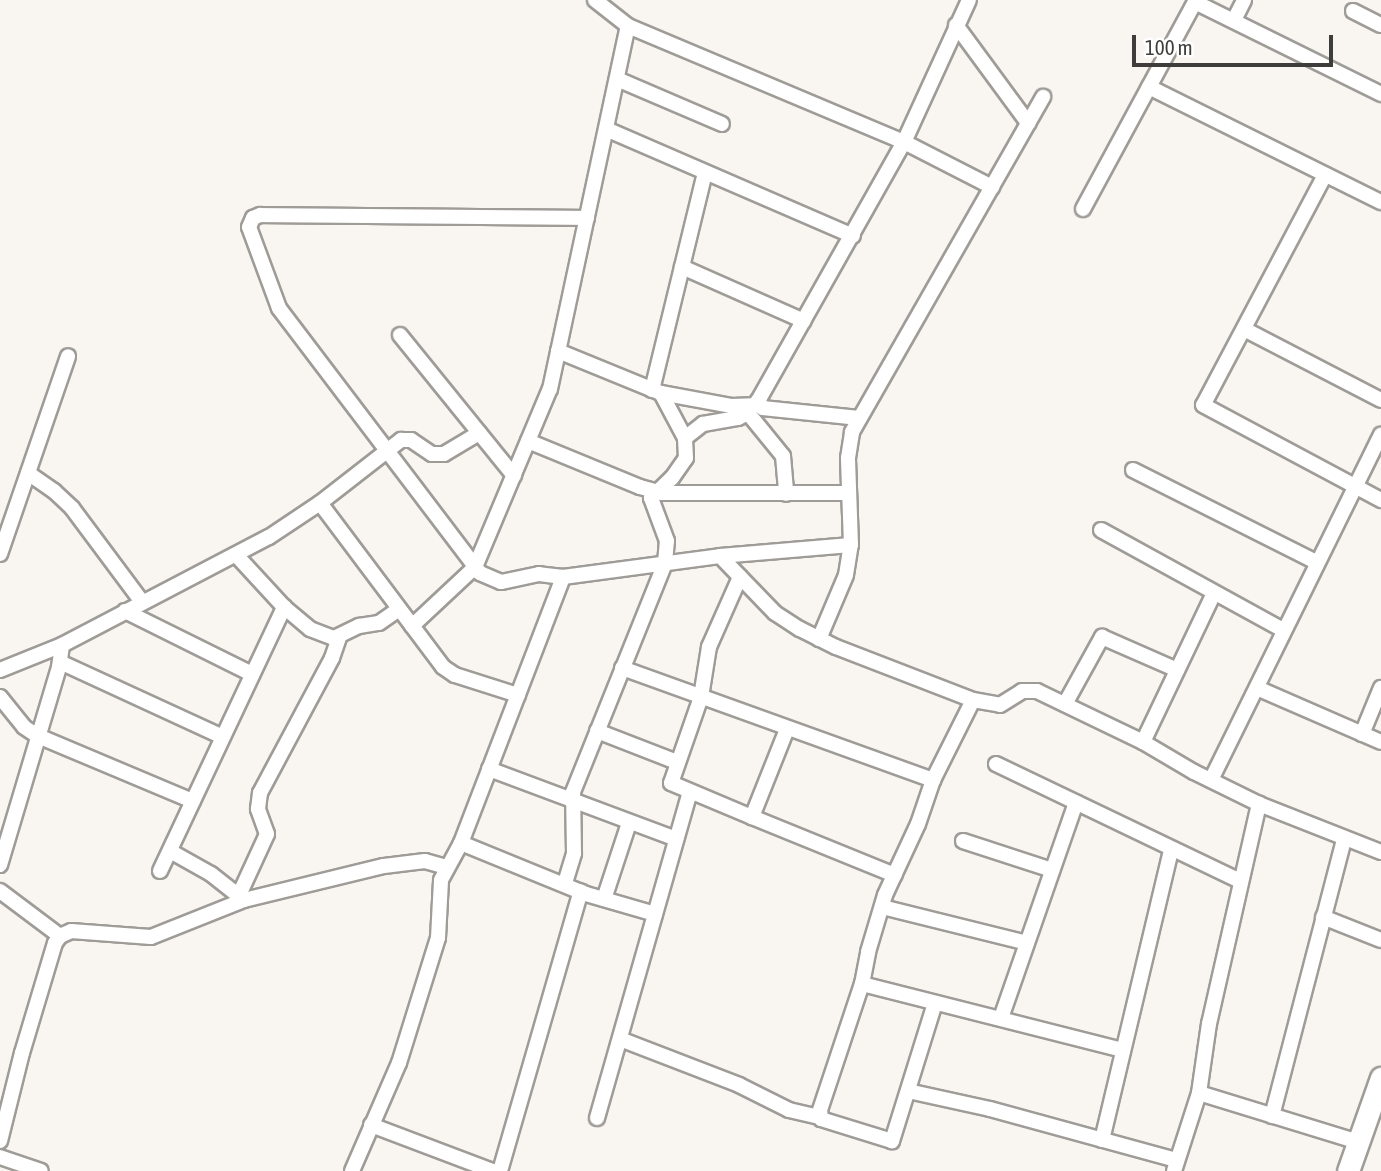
<!DOCTYPE html>
<html>
<head>
<meta charset="utf-8">
<style>
	body { margin:0 }
	#map { position:relative; width:1381px; height:1171px; overflow:hidden; background:#f9f6f2; font-family:"Asap Condensed",sans-serif }
	div>[style] { position:absolute }
	[style*='--x'] { left:calc(var(--x)*1px); top:calc(var(--y)*1px); width:calc(var(--w)*1px); rotate:calc(var(--a)*1deg) }
	.roads { filter:drop-shadow(2px 0 #9f9c98) drop-shadow(-2px 0 #9f9c98) drop-shadow(0 2px #9f9c98) drop-shadow(0 -2px #9f9c98) }
	.street>* { height:14px; margin:-7px; padding:0 7px; transform-origin:7px; border-radius:7px; background:#fff }
	.secondary>* { height:21px; margin:-10.5px; padding:0 10.5px; transform-origin:10.5px; border-radius:10.5px; background:#fff }
	span { translate:-50% -50%; white-space:nowrap; text-align:center; line-height:1.15; -webkit-text-stroke:7px #fff; paint-order:stroke }
	.scale { position:absolute; left:1132px; top:35px; width:201px; height:32px; box-sizing:border-box; border:4px solid #3e3d3b; border-top:0; padding-left:9px; font-size:21px; line-height:24px; white-space:nowrap; color:#3e3d3b; -webkit-text-stroke:5px #fff; paint-order:stroke }
</style>
</head>
<body>
<div id="map">
	<div class="roads">
		<div class="street">
			<i style="--x:595;--y:0;--w:42;--a:38.2"></i>
			<i style="--x:1353;--y:11;--w:31;--a:27"></i>
			<i style="--x:1234;--y:20;--w:22;--a:-63"></i>
			<i style="--x:956;--y:25;--w:122;--a:53.7"></i>
			<i style="--x:617;--y:79;--w:114;--a:23.2"></i>
			<i style="--x:1149;--y:87;--w:259;--a:26.4"></i>
			<i style="--x:606;--y:129;--w:269;--a:23.4"></i>
			<i style="--x:1325;--y:175;--w:260;--a:117.9"></i>
			<i style="--x:1203;--y:405;--w:202;--a:28.1"></i>
			<i style="--x:1083;--y:209;--w:235;--a:-61.6"></i>
			<i style="--x:1195;--y:2;--w:208;--a:26.3"></i>
			<i style="--x:682;--y:267;--w:133;--a:23.9"></i>
			<i style="--x:1244;--y:329;--w:154;--a:27.4"></i>
			<i style="--x:400;--y:335;--w:181;--a:51"></i>
			<i style="--x:558;--y:351;--w:111;--a:22.2"></i>
			<i style="--x:661;--y:393;--w:71;--a:10.5"></i>
			<i style="--x:731;--y:406;--w:29;--a:-2"></i>
			<i style="--x:652;--y:390;--w:224;--a:-76.3"></i>
			<i style="--x:748;--y:413;--w:55;--a:50.9"></i>
			<i style="--x:783;--y:456;--w:38;--a:85"></i>
			<i style="--x:859;--y:418;--w:97;--a:-174.1"></i>
			<i style="--x:763;--y:408;--w:9;--a:-126"></i>
			<i style="--x:758;--y:401;--w:297;--a:-60.6"></i>
			<i style="--x:904;--y:142;--w:99;--a:27.1"></i>
			<i style="--x:685;--y:438;--w:23;--a:-38"></i>
			<i style="--x:703;--y:424;--w:36;--a:-10"></i>
			<i style="--x:738;--y:418;--w:11;--a:-27"></i>
			<i style="--x:748;--y:413;--w:7;--a:-63"></i>
			<i style="--x:528;--y:441;--w:121;--a:22.3"></i>
			<i style="--x:640;--y:487;--w:23;--a:15"></i>
			<i style="--x:662;--y:493;--w:187;--a:0"></i>
			<i style="--x:1133;--y:470;--w:205;--a:26.7"></i>
			<i style="--x:28;--y:473;--w:32;--a:35"></i>
			<i style="--x:54;--y:491;--w:25;--a:43"></i>
			<i style="--x:72;--y:508;--w:117;--a:53.3"></i>
			<i style="--x:320;--y:503;--w:205;--a:53.1"></i>
			<i style="--x:443;--y:667;--w:14;--a:34"></i>
			<i style="--x:455;--y:675;--w:66;--a:17.6"></i>
			<i style="--x:1101;--y:530;--w:208;--a:28.8"></i>
			<i style="--x:0;--y:554;--w:209;--a:-71"></i>
			<i style="--x:720;--y:556;--w:79;--a:46"></i>
			<i style="--x:775;--y:613;--w:30;--a:33"></i>
			<i style="--x:800;--y:629;--w:40;--a:26.6"></i>
			<i style="--x:836;--y:647;--w:147;--a:21.1"></i>
			<i style="--x:563;--y:577;--w:24;--a:-173"></i>
			<i style="--x:539;--y:574;--w:39;--a:168"></i>
			<i style="--x:501;--y:582;--w:23;--a:-157"></i>
			<i style="--x:480;--y:573;--w:333;--a:-127.2"></i>
			<i style="--x:279;--y:308;--w:86;--a:-110.3"></i>
			<i style="--x:249;--y:227;--w:10;--a:-66"></i>
			<i style="--x:253;--y:218;--w:8;--a:-23"></i>
			<i style="--x:260;--y:215;--w:327;--a:0.5"></i>
			<i style="--x:740;--y:577;--w:77;--a:113.9"></i>
			<i style="--x:709;--y:647;--w:51;--a:99.1"></i>
			<i style="--x:701;--y:697;--w:91;--a:109.2"></i>
			<i style="--x:671;--y:783;--w:88;--a:22.8"></i>
			<i style="--x:284;--y:607;--w:34;--a:40"></i>
			<i style="--x:310;--y:629;--w:26;--a:21"></i>
			<i style="--x:334;--y:638;--w:28;--a:-26"></i>
			<i style="--x:359;--y:626;--w:20;--a:-9"></i>
			<i style="--x:379;--y:623;--w:24;--a:-35"></i>
			<i style="--x:125;--y:611;--w:142;--a:26.4"></i>
			<i style="--x:412;--y:626;--w:86;--a:-43.1"></i>
			<i style="--x:475;--y:567;--w:193;--a:-67.2"></i>
			<i style="--x:550;--y:389;--w:371;--a:-77.9"></i>
			<i style="--x:628;--y:26;--w:299;--a:22.8"></i>
			<i style="--x:904;--y:142;--w:156;--a:-65.4"></i>
			<i style="--x:819;--y:639;--w:69;--a:-67.1"></i>
			<i style="--x:846;--y:575;--w:30;--a:-81"></i>
			<i style="--x:60;--y:662;--w:179;--a:24.7"></i>
			<i style="--x:622;--y:668;--w:331;--a:19.8"></i>
			<i style="--x:0;--y:670;--w:67;--a:-22"></i>
			<i style="--x:62;--y:645;--w:233;--a:-27.6"></i>
			<i style="--x:269;--y:537;--w:61;--a:-33.7"></i>
			<i style="--x:320;--y:503;--w:103;--a:-37.9"></i>
			<i style="--x:401;--y:440;--w:10;--a:0"></i>
			<i style="--x:411;--y:440;--w:25;--a:34"></i>
			<i style="--x:432;--y:454;--w:12;--a:0"></i>
			<i style="--x:444;--y:454;--w:41;--a:-31"></i>
			<i style="--x:1257;--y:688;--w:135;--a:23.5"></i>
			<i style="--x:0;--y:697;--w:38;--a:51"></i>
			<i style="--x:24;--y:727;--w:17;--a:33"></i>
			<i style="--x:38;--y:736;--w:168;--a:22.8"></i>
			<i style="--x:1065;--y:704;--w:77;--a:-61.1"></i>
			<i style="--x:1102;--y:637;--w:82;--a:23.7"></i>
			<i style="--x:787;--y:729;--w:95;--a:111.7"></i>
			<i style="--x:752;--y:817;--w:154;--a:22.1"></i>
			<i style="--x:597;--y:731;--w:86;--a:21.2"></i>
			<i style="--x:1362;--y:734;--w:50;--a:-67.6"></i>
			<i style="--x:1143;--y:742;--w:165;--a:-64.5"></i>
			<i style="--x:996;--y:764;--w:271;--a:25.6"></i>
			<i style="--x:489;--y:769;--w:200;--a:20.5"></i>
			<i style="--x:1211;--y:780;--w:385;--a:-63.8"></i>
			<i style="--x:963;--y:841;--w:94;--a:18"></i>
			<i style="--x:461;--y:843;--w:135;--a:22.2"></i>
			<i style="--x:586;--y:894;--w:72;--a:16.2"></i>
			<i style="--x:170;--y:851;--w:47;--a:29.3"></i>
			<i style="--x:211;--y:874;--w:42;--a:38.2"></i>
			<i style="--x:0;--y:865;--w:207;--a:-73.4"></i>
			<i style="--x:59;--y:667;--w:22;--a:-82"></i>
			<i style="--x:160;--y:871;--w:292;--a:-64.8"></i>
			<i style="--x:284;--y:607;--w:71;--a:-132.7"></i>
			<i style="--x:565;--y:883;--w:31;--a:-73"></i>
			<i style="--x:574;--y:853;--w:61;--a:-90.9"></i>
			<i style="--x:573;--y:792;--w:247;--a:-68.1"></i>
			<i style="--x:665;--y:563;--w:22;--a:-85"></i>
			<i style="--x:667;--y:541;--w:46;--a:-110.4"></i>
			<i style="--x:651;--y:498;--w:29;--a:-44"></i>
			<i style="--x:672;--y:478;--w:24;--a:-55"></i>
			<i style="--x:686;--y:458;--w:20;--a:-93"></i>
			<i style="--x:685;--y:438;--w:51;--a:-118.1"></i>
			<i style="--x:0;--y:891;--w:75;--a:36.9"></i>
			<i style="--x:239;--y:895;--w:67;--a:-65.3"></i>
			<i style="--x:267;--y:834;--w:27;--a:-110"></i>
			<i style="--x:258;--y:809;--w:16;--a:-83"></i>
			<i style="--x:260;--y:793;--w:153;--a:-61.9"></i>
			<i style="--x:332;--y:658;--w:21;--a:-71"></i>
			<i style="--x:604;--y:899;--w:80;--a:-71.8"></i>
			<i style="--x:882;--y:907;--w:149;--a:13.9"></i>
			<i style="--x:1323;--y:917;--w:62;--a:21.6"></i>
			<i style="--x:862;--y:984;--w:269;--a:14.2"></i>
			<i style="--x:935;--y:1003;--w:145;--a:107.3"></i>
			<i style="--x:892;--y:1141;--w:74;--a:-162.8"></i>
			<i style="--x:821;--y:1119;--w:9;--a:-96"></i>
			<i style="--x:820;--y:1110;--w:133;--a:-71.6"></i>
			<i style="--x:862;--y:984;--w:33;--a:-79"></i>
			<i style="--x:868;--y:952;--w:59;--a:-73.4"></i>
			<i style="--x:885;--y:895;--w:78;--a:-65.1"></i>
			<i style="--x:918;--y:824;--w:46;--a:-71.2"></i>
			<i style="--x:933;--y:780;--w:89;--a:-63.4"></i>
			<i style="--x:973;--y:700;--w:27;--a:10"></i>
			<i style="--x:1000;--y:705;--w:26;--a:-32"></i>
			<i style="--x:1022;--y:691;--w:15;--a:0"></i>
			<i style="--x:1037;--y:691;--w:118;--a:25.7"></i>
			<i style="--x:1143;--y:742;--w:59;--a:30.5"></i>
			<i style="--x:1194;--y:772;--w:72;--a:26.2"></i>
			<i style="--x:1259;--y:804;--w:131;--a:21.5"></i>
			<i style="--x:1001;--y:1018;--w:228;--a:-70.8"></i>
			<i style="--x:620;--y:1039;--w:128;--a:21.1"></i>
			<i style="--x:739;--y:1085;--w:56;--a:26.6"></i>
			<i style="--x:789;--y:1110;--w:31;--a:13"></i>
			<i style="--x:908;--y:1091;--w:84;--a:12.4"></i>
			<i style="--x:990;--y:1109;--w:194;--a:15.3"></i>
			<i style="--x:1199;--y:1093;--w:166;--a:17.1"></i>
			<i style="--x:1272;--y:1116;--w:285;--a:-75.4"></i>
			<i style="--x:597;--y:1118;--w:339;--a:-74.1"></i>
			<i style="--x:371;--y:1125;--w:130;--a:20.7"></i>
			<i style="--x:1102;--y:1140;--w:298;--a:-76.6"></i>
			<i style="--x:0;--y:1141;--w:91;--a:-76"></i>
			<i style="--x:22;--y:1053;--w:115;--a:-73.3"></i>
			<i style="--x:55;--y:943;--w:9;--a:-54"></i>
			<i style="--x:60;--y:936;--w:12;--a:-24"></i>
			<i style="--x:71;--y:931;--w:80;--a:4.3"></i>
			<i style="--x:151;--y:937;--w:100;--a:-21.7"></i>
			<i style="--x:244;--y:900;--w:144;--a:-13.7"></i>
			<i style="--x:384;--y:866;--w:41;--a:-7"></i>
			<i style="--x:425;--y:861;--w:22;--a:16"></i>
			<i style="--x:0;--y:1157;--w:43;--a:18.9"></i>
			<i style="--x:352;--y:1171;--w:118;--a:-66.5"></i>
			<i style="--x:399;--y:1063;--w:131;--a:-72.7"></i>
			<i style="--x:438;--y:938;--w:58;--a:-87"></i>
			<i style="--x:441;--y:880;--w:42;--a:-61.6"></i>
			<i style="--x:461;--y:843;--w:285;--a:-69"></i>
			<i style="--x:563;--y:577;--w:158;--a:-7.6"></i>
			<i style="--x:720;--y:556;--w:131;--a:-4.8"></i>
			<i style="--x:851;--y:545;--w:87;--a:-92"></i>
			<i style="--x:848;--y:458;--w:26;--a:-81"></i>
			<i style="--x:852;--y:432;--w:386;--a:-60.3"></i>
			<i style="--x:500;--y:1171;--w:291;--a:-73.9"></i>
			<i style="--x:1174;--y:1171;--w:82;--a:-72.2"></i>
			<i style="--x:1199;--y:1093;--w:70;--a:-81.8"></i>
			<i style="--x:1209;--y:1024;--w:226;--a:-77.2"></i>
		</div>
		<div class="secondary">
			<i style="--x:1348;--y:1171;--w:99;--a:-70.5"></i>
		</div>
	</div>
	<div class="scale">100 m</div>
</div>
</body>
</html>
